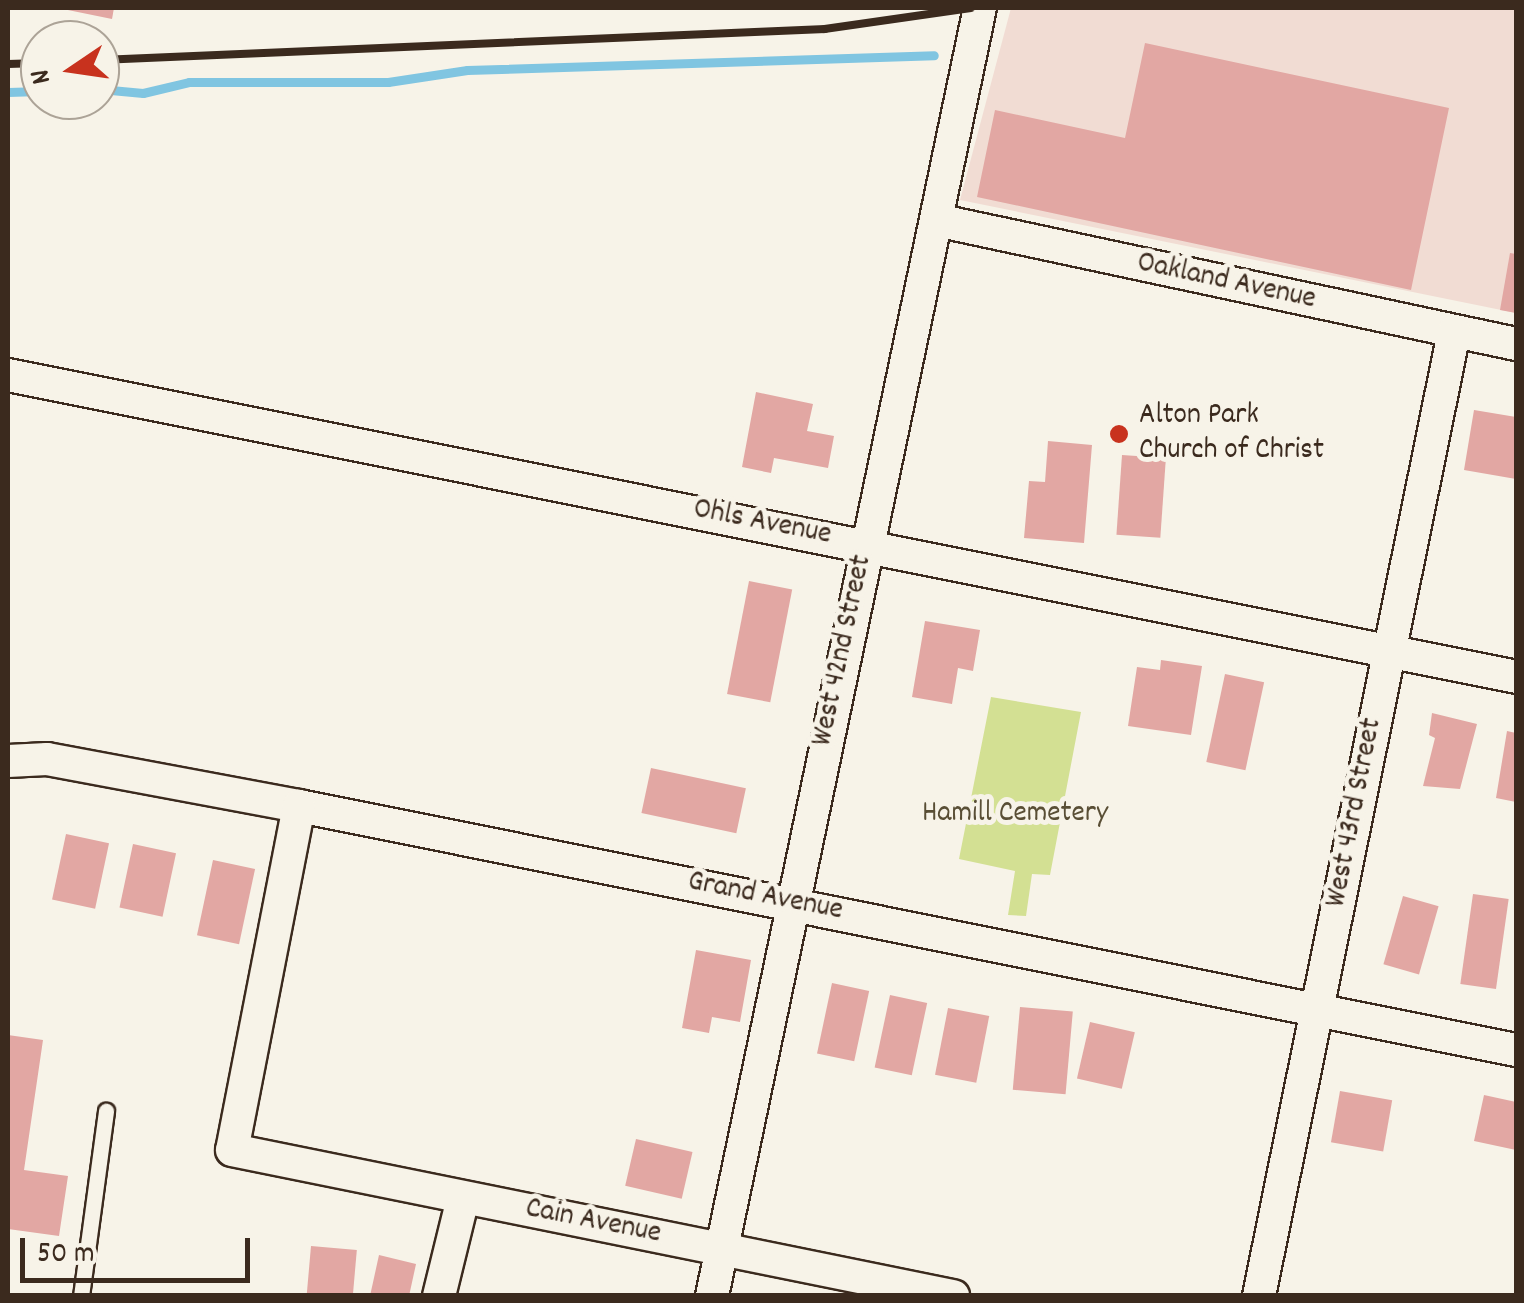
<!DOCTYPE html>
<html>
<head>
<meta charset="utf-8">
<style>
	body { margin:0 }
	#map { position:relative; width:1524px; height:1303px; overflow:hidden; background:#f7f3e8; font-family:Dekko,sans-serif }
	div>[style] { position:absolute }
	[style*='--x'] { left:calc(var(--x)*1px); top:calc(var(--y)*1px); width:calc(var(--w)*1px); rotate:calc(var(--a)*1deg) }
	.built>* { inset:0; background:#f1dcd3 }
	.green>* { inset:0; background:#d3e093 }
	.stream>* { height:9px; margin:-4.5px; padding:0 4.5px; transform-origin:4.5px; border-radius:4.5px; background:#80c5e1 }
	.building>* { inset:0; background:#e2a7a3; transform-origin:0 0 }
	.roads { filter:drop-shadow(2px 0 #3b2a1e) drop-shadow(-2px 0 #3b2a1e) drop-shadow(0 2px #3b2a1e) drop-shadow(0 -2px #3b2a1e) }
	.lane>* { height:15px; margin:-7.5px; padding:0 7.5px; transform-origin:7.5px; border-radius:7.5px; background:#f7f3e8 }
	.street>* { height:32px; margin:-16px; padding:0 16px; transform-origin:16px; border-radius:16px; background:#f7f3e8 }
	.rail>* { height:8px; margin:-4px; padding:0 4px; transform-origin:4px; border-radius:4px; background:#3b2a1e }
	.dots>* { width:28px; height:28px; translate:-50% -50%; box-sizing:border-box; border:5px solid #f7f3e8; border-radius:50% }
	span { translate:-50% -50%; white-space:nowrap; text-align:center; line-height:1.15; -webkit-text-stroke:10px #f7f3e8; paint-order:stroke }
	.street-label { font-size:30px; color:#3b2a1e }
	.poi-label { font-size:30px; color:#3b2a1e }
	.left { translate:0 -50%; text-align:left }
	.park-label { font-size:30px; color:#594e35 }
	.frame { position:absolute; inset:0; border:10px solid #3b2a1e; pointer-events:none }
	.north { position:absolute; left:20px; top:20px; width:100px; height:100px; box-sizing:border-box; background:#f7f3e8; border:2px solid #aca397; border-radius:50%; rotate:257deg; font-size:28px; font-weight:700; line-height:40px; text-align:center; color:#3b2a1e }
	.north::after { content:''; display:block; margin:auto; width:35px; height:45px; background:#c8321e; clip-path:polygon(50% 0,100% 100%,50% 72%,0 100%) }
	.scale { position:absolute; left:20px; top:1238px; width:230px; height:45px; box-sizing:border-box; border:5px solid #3b2a1e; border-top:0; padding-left:12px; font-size:30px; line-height:35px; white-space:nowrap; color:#3b2a1e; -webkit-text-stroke:8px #f7f3e8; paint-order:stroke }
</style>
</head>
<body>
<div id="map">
	<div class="built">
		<i style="clip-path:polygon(1011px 8px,1516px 8px,1516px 313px,960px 200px)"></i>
	</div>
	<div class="green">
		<i style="clip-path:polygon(991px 697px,1081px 712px,1050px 875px,1032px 874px,1026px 916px,1008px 915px,1015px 871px,959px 859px)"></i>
	</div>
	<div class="stream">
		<i style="--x:100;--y:89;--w:43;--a:5.3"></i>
		<i style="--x:143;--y:93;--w:47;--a:-13.4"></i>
		<i style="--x:189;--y:82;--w:199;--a:0"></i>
		<i style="--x:388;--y:82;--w:80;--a:-8.6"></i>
		<i style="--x:467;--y:70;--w:467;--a:-1.8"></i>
		<i style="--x:8;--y:92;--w:32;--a:-2"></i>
	</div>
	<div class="building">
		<i style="clip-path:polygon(58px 8px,114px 8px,112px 19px)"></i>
		<i style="clip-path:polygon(1145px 43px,1449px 108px,1411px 290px,977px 197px,995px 110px,1125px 138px)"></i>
		<i style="clip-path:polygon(1510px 253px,1516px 254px,1516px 313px,1500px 310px)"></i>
		<i style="clip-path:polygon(756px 392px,813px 404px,807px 431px,834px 436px,828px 468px,774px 458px,771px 473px,742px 467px)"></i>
		<i style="clip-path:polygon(1474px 410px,1516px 417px,1516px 479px,1464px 470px)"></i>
		<i style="clip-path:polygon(1048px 441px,1092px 445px,1084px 543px,1024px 538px,1029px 481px,1045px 482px)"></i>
		<i style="left:1122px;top:455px;width:44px;height:80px;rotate:4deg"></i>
		<i style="left:749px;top:581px;width:44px;height:115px;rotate:11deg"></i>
		<i style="clip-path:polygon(925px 621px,980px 630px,973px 671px,958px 668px,952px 704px,912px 697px)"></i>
		<i style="clip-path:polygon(1161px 660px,1202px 666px,1191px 735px,1128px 726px,1137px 667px,1160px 670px)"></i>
		<i style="left:1225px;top:674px;width:40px;height:90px;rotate:12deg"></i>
		<i style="clip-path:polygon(1432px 713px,1477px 724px,1460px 789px,1423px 786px,1435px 738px,1429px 735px)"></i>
		<i style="clip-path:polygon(1507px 731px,1516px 733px,1516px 802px,1496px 798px)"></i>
		<i style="left:651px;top:768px;width:97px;height:46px;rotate:12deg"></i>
		<i style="left:66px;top:834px;width:44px;height:67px;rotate:12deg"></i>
		<i style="left:133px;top:844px;width:44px;height:65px;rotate:12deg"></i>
		<i style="left:213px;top:860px;width:43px;height:77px;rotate:12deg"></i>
		<i style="left:1473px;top:894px;width:36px;height:91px;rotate:8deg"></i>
		<i style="left:1403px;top:896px;width:37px;height:71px;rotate:16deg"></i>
		<i style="clip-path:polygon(696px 950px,751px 960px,740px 1022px,712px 1017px,709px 1033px,682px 1028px)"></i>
		<i style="left:832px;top:983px;width:38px;height:72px;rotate:12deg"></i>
		<i style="left:890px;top:995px;width:38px;height:74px;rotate:12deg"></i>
		<i style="left:1020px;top:1007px;width:53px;height:83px;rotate:5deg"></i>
		<i style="left:948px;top:1008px;width:42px;height:68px;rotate:11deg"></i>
		<i style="left:1090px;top:1022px;width:46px;height:58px;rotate:13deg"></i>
		<i style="clip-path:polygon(8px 1035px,43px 1040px,24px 1170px,68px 1176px,59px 1236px,8px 1229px)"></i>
		<i style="left:1340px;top:1091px;width:53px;height:52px;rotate:10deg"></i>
		<i style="clip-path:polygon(1484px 1095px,1516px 1102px,1516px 1150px,1474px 1141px)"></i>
		<i style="left:636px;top:1139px;width:58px;height:48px;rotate:13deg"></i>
		<i style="left:311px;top:1246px;width:46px;height:50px;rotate:5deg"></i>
		<i style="clip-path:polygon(379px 1255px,416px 1264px,409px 1296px,370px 1296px)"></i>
	</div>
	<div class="roads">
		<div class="lane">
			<i style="--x:81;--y:1296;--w:187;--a:-82.3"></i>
		</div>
		<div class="street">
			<i style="--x:936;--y:220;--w:593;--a:12.07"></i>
			<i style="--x:8;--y:375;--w:1538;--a:11.32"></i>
			<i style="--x:8;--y:761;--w:39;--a:-3"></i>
			<i style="--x:47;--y:759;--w:256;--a:10.6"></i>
			<i style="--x:299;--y:806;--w:1241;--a:11.34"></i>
			<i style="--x:299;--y:806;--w:350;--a:101"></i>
			<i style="--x:232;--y:1150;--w:736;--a:11.45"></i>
			<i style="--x:439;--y:1296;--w:101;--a:-76.2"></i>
			<i style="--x:712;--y:1296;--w:1316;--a:-78.25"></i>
			<i style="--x:1259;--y:1296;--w:984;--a:-78.56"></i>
		</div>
	</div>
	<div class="rail">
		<i style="--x:100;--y:60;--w:726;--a:-2.45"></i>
		<i style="--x:825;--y:29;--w:147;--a:-8.2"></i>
		<i style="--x:8;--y:64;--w:32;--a:-2"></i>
	</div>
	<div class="dots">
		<i style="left:1119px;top:434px;background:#c8321e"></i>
	</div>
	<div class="street-label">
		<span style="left:1226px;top:283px;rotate:12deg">Oakland Avenue</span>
		<span style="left:762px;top:524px;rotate:11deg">Ohls Avenue</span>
		<span style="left:844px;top:651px;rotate:-78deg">West 42nd Street</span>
		<span style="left:1356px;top:813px;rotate:-79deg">West 43rd Street</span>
		<span style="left:765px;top:898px;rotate:11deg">Grand Avenue</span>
		<span style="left:593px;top:1223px;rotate:11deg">Cain Avenue</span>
	</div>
	<div class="poi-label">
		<span class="left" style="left:1139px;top:434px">Alton Park<br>Church of Christ</span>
	</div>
	<div class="park-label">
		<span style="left:1015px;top:815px">Hamill Cemetery</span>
	</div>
	<div class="frame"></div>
	<div class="north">N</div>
	<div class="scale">50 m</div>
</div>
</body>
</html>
